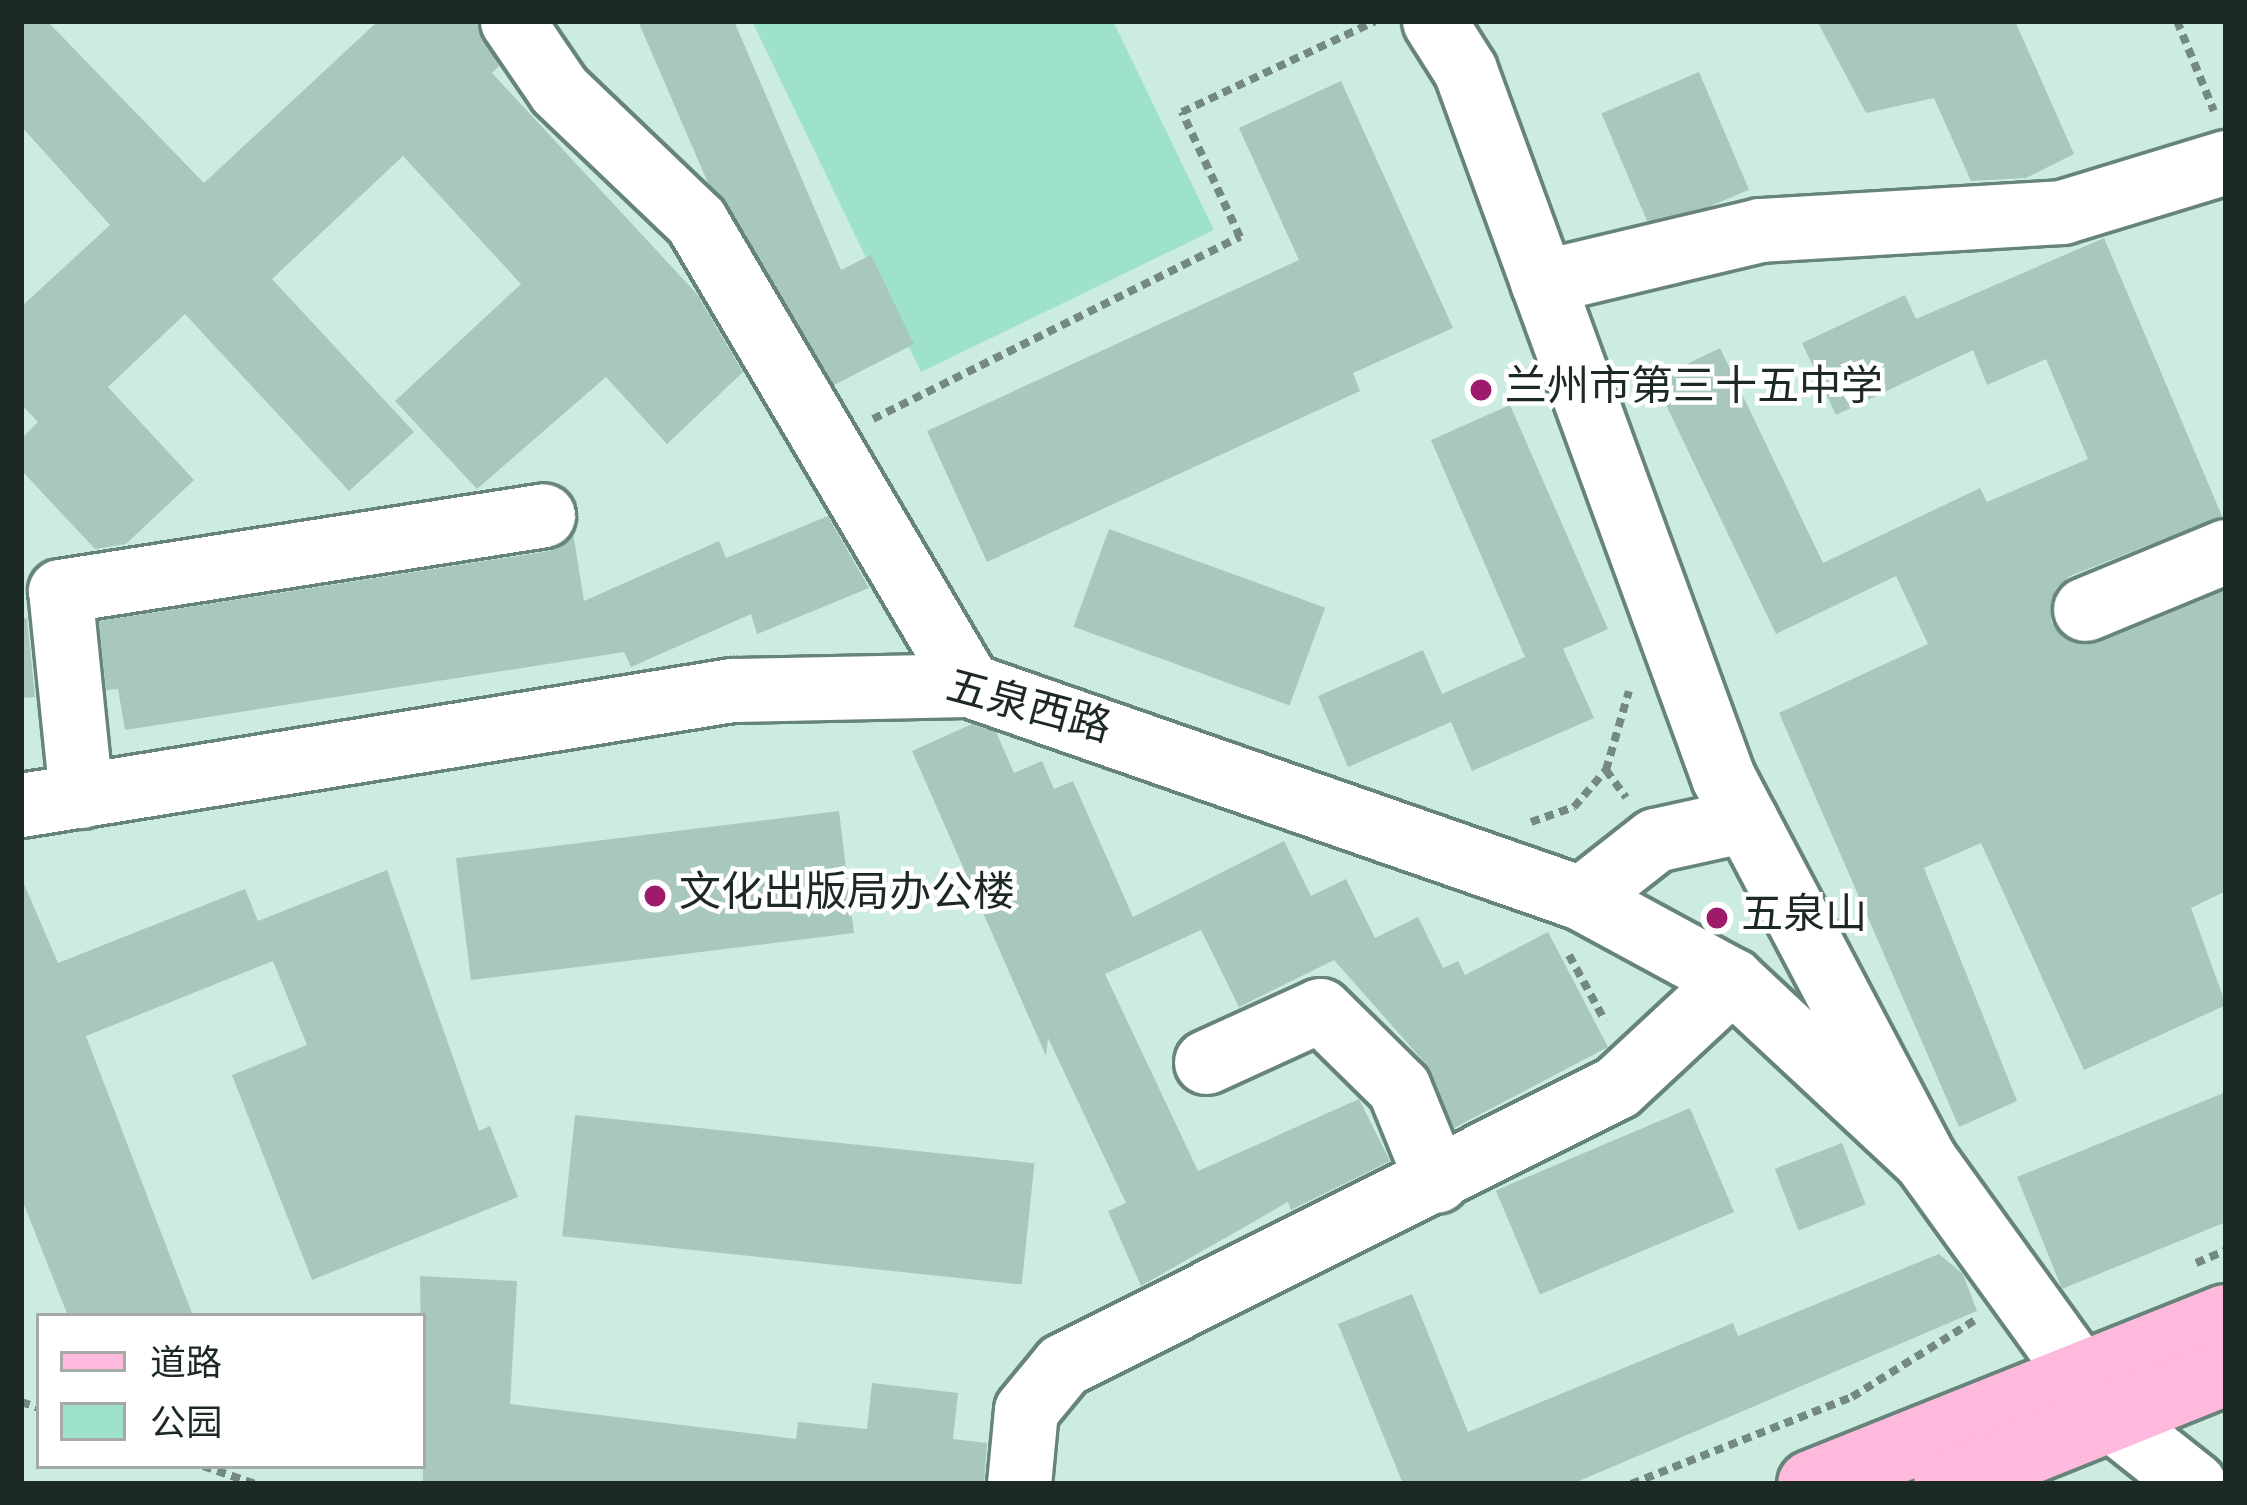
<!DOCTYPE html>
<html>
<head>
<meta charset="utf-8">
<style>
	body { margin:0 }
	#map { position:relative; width:2247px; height:1505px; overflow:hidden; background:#cdece1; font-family:Overpass,"Noto Sans SC",sans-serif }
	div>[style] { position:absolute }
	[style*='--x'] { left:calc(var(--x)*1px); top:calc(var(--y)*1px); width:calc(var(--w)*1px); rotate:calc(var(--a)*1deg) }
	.green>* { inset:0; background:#9fe2cb }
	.building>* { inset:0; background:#a9c8bd; transform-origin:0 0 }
	.path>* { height:8px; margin-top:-4px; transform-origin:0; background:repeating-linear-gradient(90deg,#738981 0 9px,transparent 0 15px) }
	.roads { filter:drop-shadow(3px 0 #67847a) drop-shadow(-3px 0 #67847a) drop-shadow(0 3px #67847a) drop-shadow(0 -3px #67847a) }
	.minor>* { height:63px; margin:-31.5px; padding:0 31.5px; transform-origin:31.5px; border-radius:31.5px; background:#fff }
	.major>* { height:66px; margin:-33px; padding:0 33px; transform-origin:33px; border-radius:33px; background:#feb9dd }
	.dots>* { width:33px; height:33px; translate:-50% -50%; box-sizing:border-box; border:6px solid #fff; border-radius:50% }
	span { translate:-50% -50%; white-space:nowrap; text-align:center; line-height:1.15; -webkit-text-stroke:9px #fff; paint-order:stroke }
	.poi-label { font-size:42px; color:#1d2925 }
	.left { translate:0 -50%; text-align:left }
	.street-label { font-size:42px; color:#1d2925 }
	.frame { position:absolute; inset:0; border:24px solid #1d2925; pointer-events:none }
	.legend { position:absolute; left:36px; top:1313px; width:390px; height:156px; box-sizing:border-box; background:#fff; border:3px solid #a5a9a8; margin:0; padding:15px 21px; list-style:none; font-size:36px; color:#1d2925 }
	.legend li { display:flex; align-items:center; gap:24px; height:60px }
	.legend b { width:60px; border:3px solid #a5a9a8 }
</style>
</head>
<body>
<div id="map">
	<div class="green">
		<i style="clip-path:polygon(752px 21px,1113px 21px,1214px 230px,921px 372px)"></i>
	</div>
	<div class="building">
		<i style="clip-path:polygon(21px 21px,47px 21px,204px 183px,378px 21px,476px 21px,499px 66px,492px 73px,697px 294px,743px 372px,667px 444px,606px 377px,477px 489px,395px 401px,521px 284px,403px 156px,272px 279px,414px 432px,349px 491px,185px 314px,108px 387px,194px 480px,126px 544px,95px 549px,21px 470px,21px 439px,38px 422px,21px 404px,21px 307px,110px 225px,21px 126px)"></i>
		<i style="clip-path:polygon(638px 21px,734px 21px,841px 270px,871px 255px,914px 344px,834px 385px,708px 183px)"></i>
		<i style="clip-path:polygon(1817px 21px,2015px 21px,2074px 154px,2026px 178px,1971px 181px,1934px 98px,1866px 113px)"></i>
		<i style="left:1699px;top:72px;width:128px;height:106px;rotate:67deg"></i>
		<i style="clip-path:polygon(1341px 81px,1453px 328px,1353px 373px,1360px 391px,987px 562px,927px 431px,1299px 260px,1239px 128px)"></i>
		<i style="clip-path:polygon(2104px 238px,2222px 516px,2070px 576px,2056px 588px,2051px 622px,2064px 638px,2098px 643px,2226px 590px,2226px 891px,2191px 908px,2226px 1005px,2084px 1070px,1981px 843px,1924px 868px,2017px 1101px,1959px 1127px,1779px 713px,1928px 644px,1896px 576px,1776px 634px,1654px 380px,1720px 348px,1823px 563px,1980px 488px,1987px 502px,2088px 459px,2046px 359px,1987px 385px,1973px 350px,1836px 415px,1802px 343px,1905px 295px,1916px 319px)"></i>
		<i style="clip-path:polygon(1510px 405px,1608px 629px,1563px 649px,1594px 718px,1472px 771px,1451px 722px,1348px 767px,1318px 696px,1423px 650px,1442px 694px,1525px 657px,1431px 440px)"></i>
		<i style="clip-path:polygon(828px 516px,869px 588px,757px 634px,751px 614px,631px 667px,624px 652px,125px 730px,118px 689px,106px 690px,99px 621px,549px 551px,573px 533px,584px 601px,719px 541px,726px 558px)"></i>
		<i style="left:1109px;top:529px;width:230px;height:104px;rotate:20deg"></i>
		<i style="clip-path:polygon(27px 618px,35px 697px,21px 698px,21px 619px)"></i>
		<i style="clip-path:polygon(972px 724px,996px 732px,1014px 773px,1042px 761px,1054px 789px,1073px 781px,1133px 917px,1284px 841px,1311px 896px,1346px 879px,1375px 938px,1418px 917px,1443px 968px,1458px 961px,1465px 975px,1548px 932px,1608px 1047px,1454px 1128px,1425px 1063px,1334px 960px,1239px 1007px,1201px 930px,1105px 974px,1198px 1171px,1359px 1099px,1390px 1161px,1291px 1210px,1288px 1202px,1141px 1286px,1108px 1211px,1126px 1203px,1048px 1038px,1046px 1056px,912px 751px)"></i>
		<i style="left:839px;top:811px;width:123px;height:386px;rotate:83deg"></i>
		<i style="clip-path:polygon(387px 870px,479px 1131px,490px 1126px,518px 1197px,312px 1280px,232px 1075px,307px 1045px,273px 961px,86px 1036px,193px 1316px,68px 1316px,21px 1197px,21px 877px,58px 963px,245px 889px,258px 921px)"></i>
		<i style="clip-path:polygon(2226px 1092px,2226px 1222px,2062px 1289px,2017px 1177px)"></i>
		<i style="left:1690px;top:1108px;width:113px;height:211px;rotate:67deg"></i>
		<i style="left:575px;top:1115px;width:462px;height:122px;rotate:6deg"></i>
		<i style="left:1842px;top:1143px;width:66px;height:72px;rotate:69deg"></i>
		<i style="clip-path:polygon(1939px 1254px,1963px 1274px,1977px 1311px,1572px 1484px,1403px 1484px,1338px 1324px,1412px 1294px,1468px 1432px,1733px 1323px,1738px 1336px)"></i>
		<i style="clip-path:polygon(420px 1276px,517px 1281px,510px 1404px,796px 1439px,798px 1422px,867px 1429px,872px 1383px,958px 1393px,953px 1439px,987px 1443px,984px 1484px,423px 1484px)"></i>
	</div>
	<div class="path">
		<i style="--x:2177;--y:21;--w:97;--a:67.7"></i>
		<i style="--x:873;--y:419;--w:410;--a:-26.4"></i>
		<i style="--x:1240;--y:237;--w:138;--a:-114.9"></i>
		<i style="--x:1182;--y:112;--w:213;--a:-25.2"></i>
		<i style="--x:1606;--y:770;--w:34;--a:54"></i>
		<i style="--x:1531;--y:822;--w:46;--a:-19.2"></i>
		<i style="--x:1574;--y:807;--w:49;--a:-49.1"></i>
		<i style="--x:1606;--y:770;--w:82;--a:-73.8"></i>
		<i style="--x:1569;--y:955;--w:75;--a:61.4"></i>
		<i style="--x:2196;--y:1263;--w:33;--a:-23"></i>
		<i style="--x:21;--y:1402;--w:19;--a:18"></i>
		<i style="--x:203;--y:1466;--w:55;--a:19.1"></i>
		<i style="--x:1631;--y:1484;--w:238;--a:-21.5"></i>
		<i style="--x:1852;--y:1397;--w:145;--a:-32"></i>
	</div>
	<div class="roads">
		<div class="minor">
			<i style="--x:512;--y:21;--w:83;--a:55.7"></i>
			<i style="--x:559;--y:90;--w:190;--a:43.7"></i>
			<i style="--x:696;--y:221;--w:538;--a:59.53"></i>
			<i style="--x:1434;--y:21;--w:58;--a:57.7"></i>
			<i style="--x:1465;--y:70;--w:753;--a:69.95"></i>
			<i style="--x:1723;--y:777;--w:433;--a:62.2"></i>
			<i style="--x:1925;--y:1160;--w:319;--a:54.2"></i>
			<i style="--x:2112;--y:1419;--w:105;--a:38.4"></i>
			<i style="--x:1542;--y:282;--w:224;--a:-13.4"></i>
			<i style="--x:1760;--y:230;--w:303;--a:-3.4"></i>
			<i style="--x:2062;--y:212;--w:171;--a:-17"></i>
			<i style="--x:2085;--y:609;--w:152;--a:-22.4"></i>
			<i style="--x:81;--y:796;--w:206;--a:-95.8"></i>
			<i style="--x:60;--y:591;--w:489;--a:-8.9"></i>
			<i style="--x:21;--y:805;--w:720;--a:-9.19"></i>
			<i style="--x:732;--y:690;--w:237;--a:-1.2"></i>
			<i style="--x:969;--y:685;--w:648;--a:19.19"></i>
			<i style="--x:1581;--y:898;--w:172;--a:28.5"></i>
			<i style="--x:1732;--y:980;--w:264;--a:43"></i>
			<i style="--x:1581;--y:898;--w:94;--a:-38.1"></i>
			<i style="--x:1655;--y:840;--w:93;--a:-12.4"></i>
			<i style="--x:1206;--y:1062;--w:125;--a:-24.5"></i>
			<i style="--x:1320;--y:1010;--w:111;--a:44.6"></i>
			<i style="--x:1399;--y:1088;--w:100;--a:67.8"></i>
			<i style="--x:1019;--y:1484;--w:74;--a:-84.6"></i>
			<i style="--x:1026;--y:1410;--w:58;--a:-50.6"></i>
			<i style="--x:1063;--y:1365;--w:620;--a:-26.65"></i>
			<i style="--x:1617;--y:1087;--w:157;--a:-42.9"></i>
		</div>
		<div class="major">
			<i style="--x:1811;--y:1484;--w:447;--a:-21.8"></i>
			<i style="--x:1947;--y:1484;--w:301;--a:-21.9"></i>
		</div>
	</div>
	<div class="dots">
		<i style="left:1481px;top:390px;background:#9e1a6b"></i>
		<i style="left:655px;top:896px;background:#9e1a6b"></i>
		<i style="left:1717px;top:918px;background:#9e1a6b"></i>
	</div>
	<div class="poi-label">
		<span class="left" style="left:1505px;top:390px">兰州市第三十五中学</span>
		<span class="left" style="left:679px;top:896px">文化出版局办公楼</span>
		<span class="left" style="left:1741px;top:918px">五泉山</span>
	</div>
	<div class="street-label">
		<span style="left:1028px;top:710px;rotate:15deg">五泉西路</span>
	</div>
	<div class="frame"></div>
	<ul class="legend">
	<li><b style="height:15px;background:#feb9dd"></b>道路</li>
	<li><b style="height:33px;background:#9fe2cb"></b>公园</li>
	</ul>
</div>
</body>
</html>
